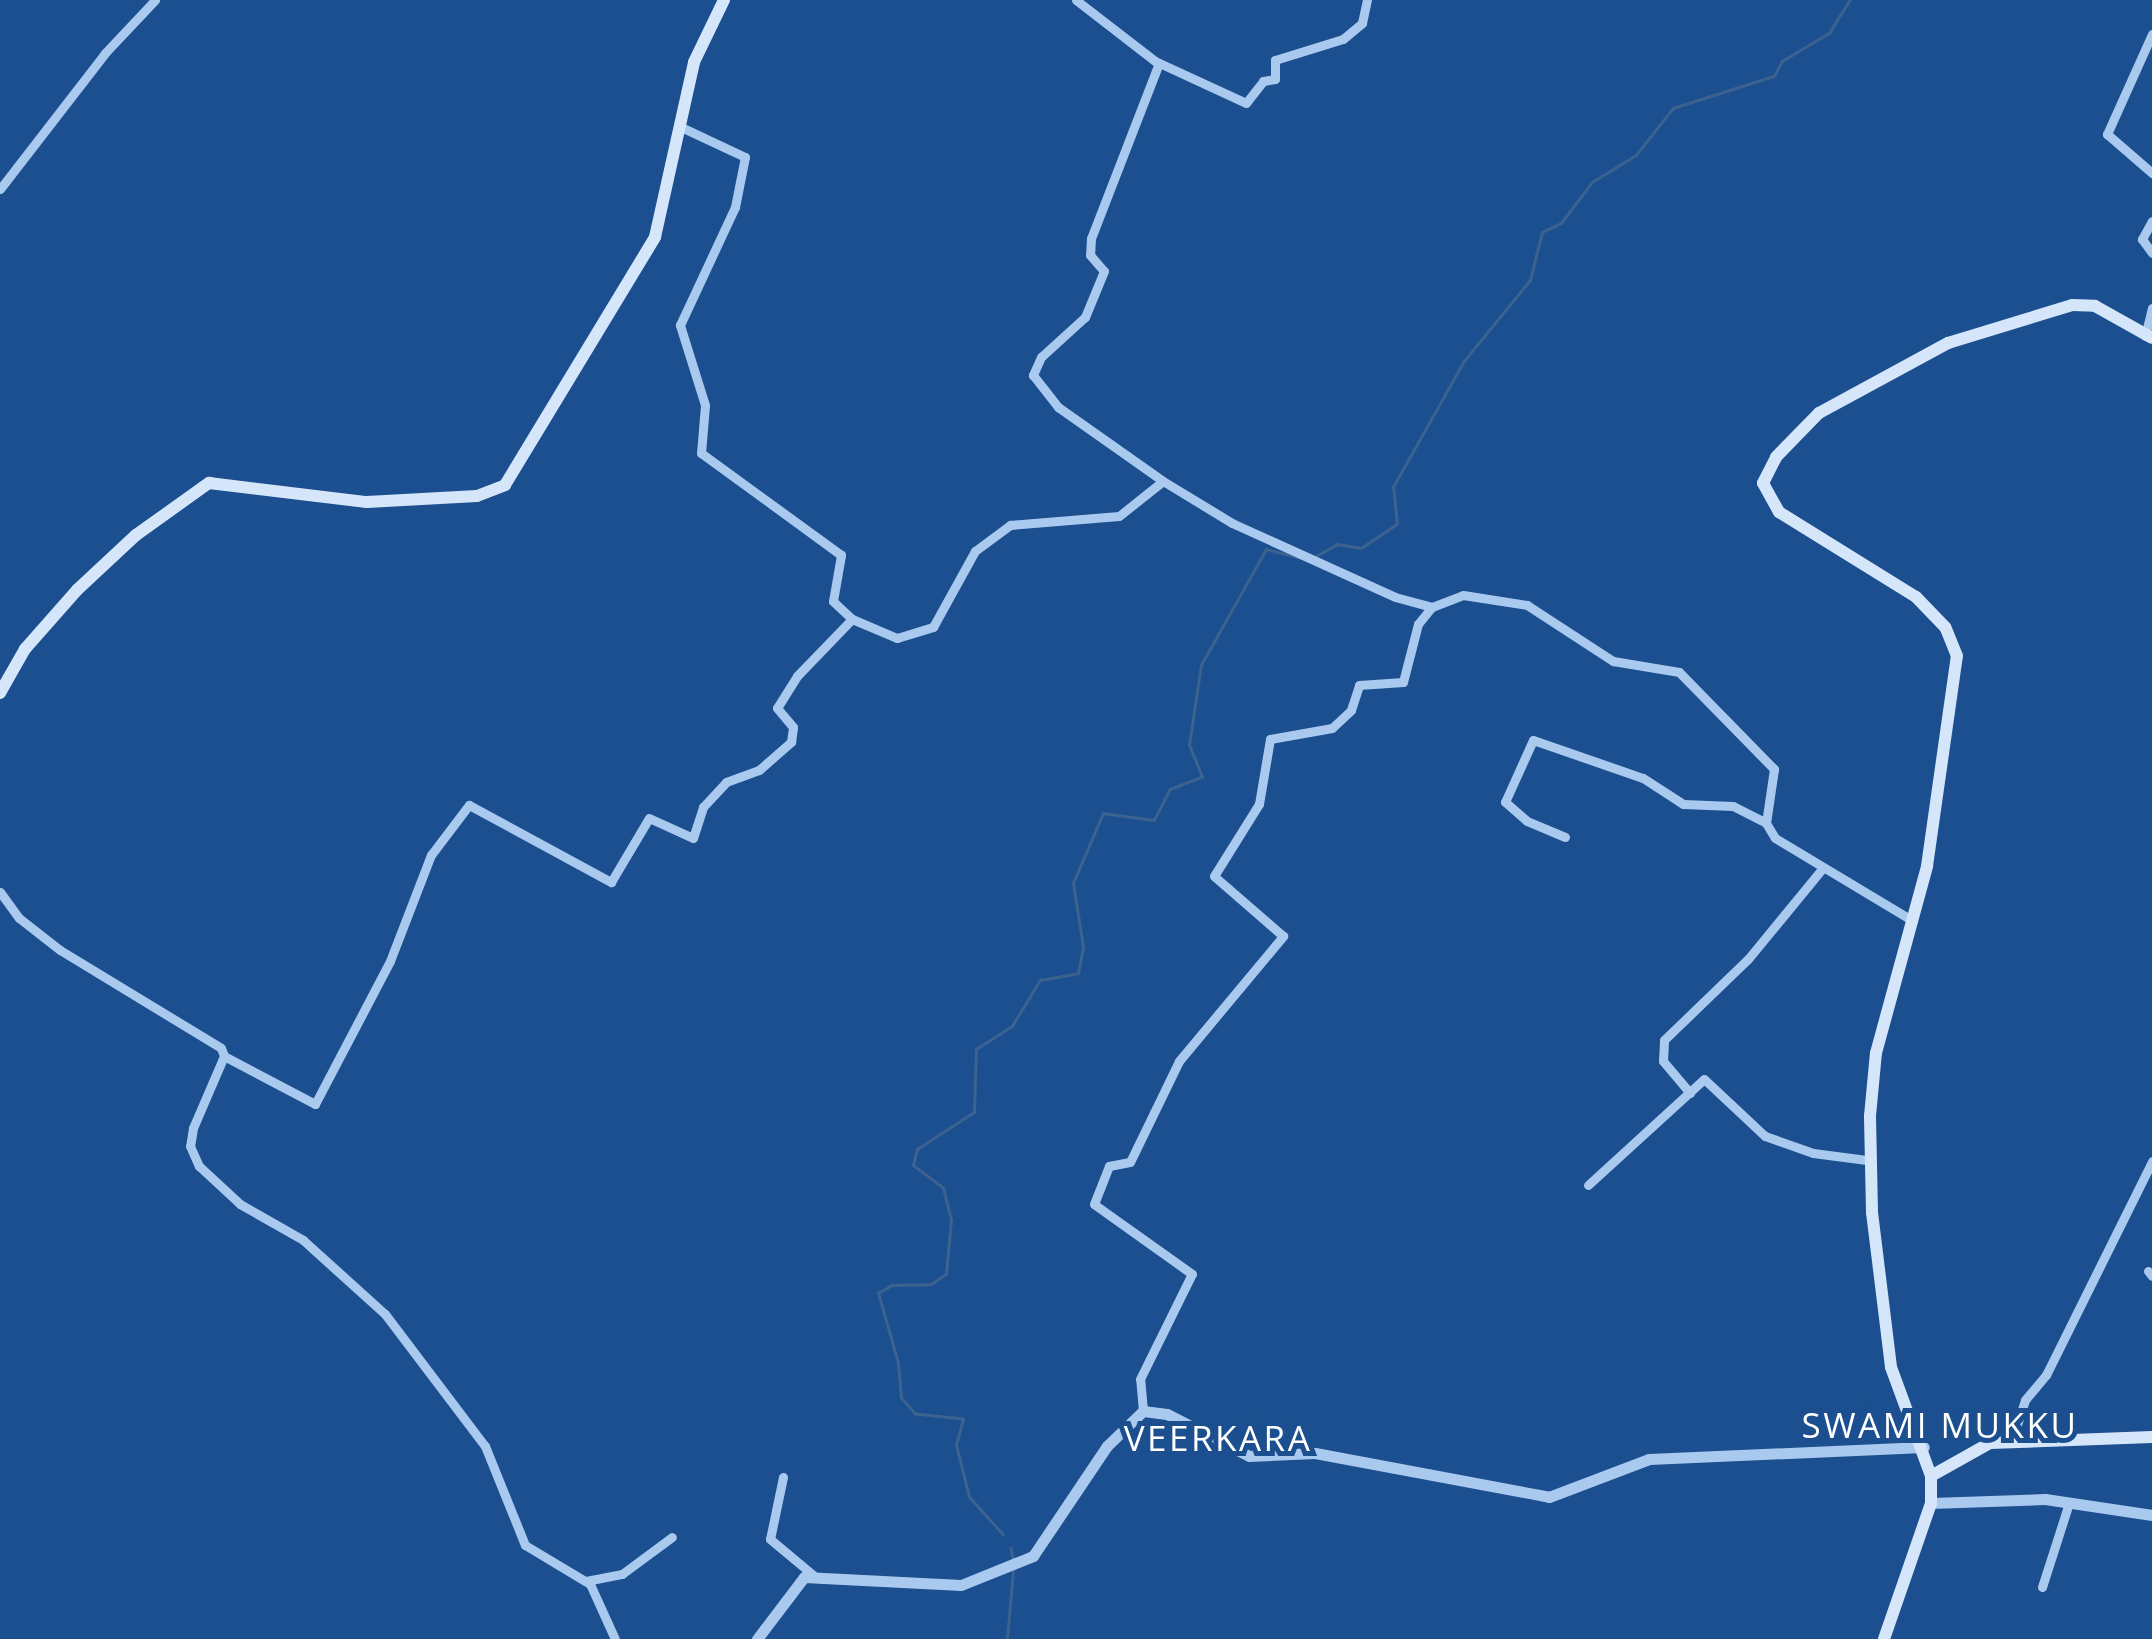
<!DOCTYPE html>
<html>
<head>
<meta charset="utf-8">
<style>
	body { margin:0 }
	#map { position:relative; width:2152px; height:1639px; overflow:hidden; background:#1b4f8f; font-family:"Open Sans",sans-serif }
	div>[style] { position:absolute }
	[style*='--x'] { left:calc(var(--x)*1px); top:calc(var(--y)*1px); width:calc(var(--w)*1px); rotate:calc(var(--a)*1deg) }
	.stream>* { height:2.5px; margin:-1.25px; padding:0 1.25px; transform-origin:1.25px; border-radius:1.25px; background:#3c6290 }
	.minor>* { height:9px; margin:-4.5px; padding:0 4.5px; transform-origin:4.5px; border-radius:4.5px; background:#a9c9ee }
	.tertiary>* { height:11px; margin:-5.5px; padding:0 5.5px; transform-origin:5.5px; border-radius:5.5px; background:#a9c9ee }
	.secondary>* { height:12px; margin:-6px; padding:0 6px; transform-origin:6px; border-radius:6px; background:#d6e6fa }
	span { translate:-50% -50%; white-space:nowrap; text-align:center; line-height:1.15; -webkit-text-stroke:10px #1b4f8f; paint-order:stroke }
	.quarter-label { font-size:35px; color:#fff; letter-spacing:2.5px }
</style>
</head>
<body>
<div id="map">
	<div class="stream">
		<i style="--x:1316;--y:556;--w:25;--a:-29"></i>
		<i style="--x:1338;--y:544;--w:23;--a:10"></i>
		<i style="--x:1361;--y:548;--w:43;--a:-33.7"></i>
		<i style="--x:1397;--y:524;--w:37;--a:-96"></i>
		<i style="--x:1393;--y:487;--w:145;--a:-60.6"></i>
		<i style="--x:1464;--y:361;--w:104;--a:-50.8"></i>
		<i style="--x:1530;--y:280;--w:49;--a:-76"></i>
		<i style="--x:1542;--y:232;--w:21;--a:-25"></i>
		<i style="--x:1561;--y:223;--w:51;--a:-52.9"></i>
		<i style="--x:1592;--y:182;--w:52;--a:-31.5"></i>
		<i style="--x:1636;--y:155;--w:60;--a:-51.8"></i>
		<i style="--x:1673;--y:108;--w:106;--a:-17.6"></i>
		<i style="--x:1774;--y:76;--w:17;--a:-62"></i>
		<i style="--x:1782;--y:61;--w:55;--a:-30.8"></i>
		<i style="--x:1829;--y:33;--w:39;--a:-58"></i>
		<i style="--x:1003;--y:1535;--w:51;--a:-131.8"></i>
		<i style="--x:969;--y:1497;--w:54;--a:-104"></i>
		<i style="--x:956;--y:1445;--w:27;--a:-75"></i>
		<i style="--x:963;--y:1419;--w:48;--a:-174.1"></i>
		<i style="--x:915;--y:1414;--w:21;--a:-131"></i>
		<i style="--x:901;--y:1398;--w:35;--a:-95"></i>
		<i style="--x:898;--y:1363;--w:73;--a:-105.9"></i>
		<i style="--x:878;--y:1293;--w:16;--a:-30"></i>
		<i style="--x:892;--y:1285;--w:39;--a:-1"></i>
		<i style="--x:931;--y:1284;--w:18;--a:-34"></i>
		<i style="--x:946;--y:1274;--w:54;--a:-84.7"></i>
		<i style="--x:951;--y:1220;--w:33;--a:-104"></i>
		<i style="--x:943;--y:1188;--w:38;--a:-143"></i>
		<i style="--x:913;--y:1165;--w:16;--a:-76"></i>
		<i style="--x:917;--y:1149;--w:68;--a:-33"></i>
		<i style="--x:974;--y:1112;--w:63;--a:-88.2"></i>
		<i style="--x:976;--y:1049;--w:43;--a:-32.6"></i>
		<i style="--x:1012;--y:1026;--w:54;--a:-58.7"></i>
		<i style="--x:1040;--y:980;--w:39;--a:-10"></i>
		<i style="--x:1078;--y:973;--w:26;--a:-79"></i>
		<i style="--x:1083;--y:947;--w:65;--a:-98.9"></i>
		<i style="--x:1073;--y:883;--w:76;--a:-66.8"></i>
		<i style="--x:1103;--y:813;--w:51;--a:7.8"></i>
		<i style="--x:1154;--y:820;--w:35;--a:-63"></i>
		<i style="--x:1170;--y:789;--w:34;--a:-21"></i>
		<i style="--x:1202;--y:777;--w:35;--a:-112"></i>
		<i style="--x:1189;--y:745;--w:81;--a:-81.5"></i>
		<i style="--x:1201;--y:665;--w:133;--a:-60.7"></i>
		<i style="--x:1266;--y:549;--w:44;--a:14.3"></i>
		<i style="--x:1011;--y:1548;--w:10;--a:79"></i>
		<i style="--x:1007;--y:1639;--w:68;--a:-85"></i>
	</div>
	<div class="minor">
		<i style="--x:1076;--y:0;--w:100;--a:37.7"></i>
		<i style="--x:1155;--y:61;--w:100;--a:24.8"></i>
		<i style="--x:1246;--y:103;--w:28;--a:-52"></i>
		<i style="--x:1263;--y:81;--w:12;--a:-9"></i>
		<i style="--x:1275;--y:79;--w:19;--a:-90"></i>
		<i style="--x:1275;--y:60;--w:71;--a:-17.2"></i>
		<i style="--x:1343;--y:39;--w:25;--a:-40"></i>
		<i style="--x:1362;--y:23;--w:24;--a:-78"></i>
		<i style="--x:2152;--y:34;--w:110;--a:114.2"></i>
		<i style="--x:2107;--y:134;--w:60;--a:40.9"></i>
		<i style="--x:1159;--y:63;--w:188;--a:111.2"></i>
		<i style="--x:1091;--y:238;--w:17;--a:93"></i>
		<i style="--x:1090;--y:255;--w:21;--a:49"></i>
		<i style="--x:1104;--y:271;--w:50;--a:112.4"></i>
		<i style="--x:1085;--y:317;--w:59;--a:137.7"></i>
		<i style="--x:1041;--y:357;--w:20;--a:114"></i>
		<i style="--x:1033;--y:375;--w:41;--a:52"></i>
		<i style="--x:1058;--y:407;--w:128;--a:35.2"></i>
		<i style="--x:0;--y:189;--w:172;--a:-52.3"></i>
		<i style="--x:105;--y:53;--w:73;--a:-46.7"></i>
		<i style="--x:2152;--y:221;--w:21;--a:119"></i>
		<i style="--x:2142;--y:239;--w:17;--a:54"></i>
		<i style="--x:2145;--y:336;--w:29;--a:-76"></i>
		<i style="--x:852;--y:619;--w:49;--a:22.9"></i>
		<i style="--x:897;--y:638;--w:38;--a:-17"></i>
		<i style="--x:933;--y:627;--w:87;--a:-61.1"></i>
		<i style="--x:975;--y:551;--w:44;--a:-36.6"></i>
		<i style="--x:1010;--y:525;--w:109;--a:-4.7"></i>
		<i style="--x:1119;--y:516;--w:56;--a:-38.5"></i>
		<i style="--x:1163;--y:481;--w:81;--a:31.3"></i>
		<i style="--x:1232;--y:523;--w:179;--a:24.4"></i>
		<i style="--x:1395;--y:597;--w:38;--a:15"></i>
		<i style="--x:1432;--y:607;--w:33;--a:-21"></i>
		<i style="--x:1463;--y:595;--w:65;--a:8.9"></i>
		<i style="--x:1527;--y:605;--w:103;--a:33.1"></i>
		<i style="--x:1613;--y:661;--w:67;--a:9.5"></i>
		<i style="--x:1679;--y:672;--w:136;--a:45.6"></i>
		<i style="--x:1774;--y:769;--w:55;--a:98.4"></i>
		<i style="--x:1766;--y:823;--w:17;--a:59"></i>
		<i style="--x:1775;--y:838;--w:161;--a:31"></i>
		<i style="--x:1565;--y:837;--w:41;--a:-157.2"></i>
		<i style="--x:1527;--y:821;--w:29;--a:-139"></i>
		<i style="--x:1505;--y:802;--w:68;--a:-65.7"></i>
		<i style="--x:1533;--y:740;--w:116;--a:19.1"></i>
		<i style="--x:1643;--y:778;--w:48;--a:33"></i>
		<i style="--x:1683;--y:804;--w:50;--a:2.3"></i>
		<i style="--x:1733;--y:806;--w:37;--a:27"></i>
		<i style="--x:0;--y:892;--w:32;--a:54"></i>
		<i style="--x:19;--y:918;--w:52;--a:38"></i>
		<i style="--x:60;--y:950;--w:188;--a:31.3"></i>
		<i style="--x:221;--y:1048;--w:9;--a:69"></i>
		<i style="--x:224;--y:1056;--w:78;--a:113.3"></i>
		<i style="--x:193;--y:1128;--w:18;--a:99"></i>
		<i style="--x:190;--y:1146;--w:22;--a:66"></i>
		<i style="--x:199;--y:1166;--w:56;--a:42.8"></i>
		<i style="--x:240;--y:1204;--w:73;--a:29.7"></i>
		<i style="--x:303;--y:1240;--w:110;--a:42.1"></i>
		<i style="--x:385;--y:1314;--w:166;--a:52.9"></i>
		<i style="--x:485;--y:1446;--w:107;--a:68"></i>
		<i style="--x:525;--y:1545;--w:76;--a:31"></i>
		<i style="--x:590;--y:1584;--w:60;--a:65.6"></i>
		<i style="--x:224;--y:1056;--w:103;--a:27.8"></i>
		<i style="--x:315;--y:1104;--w:161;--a:-62.3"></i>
		<i style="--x:390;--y:961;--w:114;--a:-68.9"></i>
		<i style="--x:431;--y:855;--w:63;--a:-52.8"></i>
		<i style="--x:469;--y:805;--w:162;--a:28.5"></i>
		<i style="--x:611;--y:882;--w:74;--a:-59.3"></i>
		<i style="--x:649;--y:818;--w:48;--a:24.4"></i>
		<i style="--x:693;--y:838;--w:33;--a:-72"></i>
		<i style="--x:703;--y:807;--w:34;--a:-47"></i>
		<i style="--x:726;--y:782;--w:35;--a:-20"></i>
		<i style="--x:759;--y:770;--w:43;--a:-41.2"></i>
		<i style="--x:791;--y:742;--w:15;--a:-82"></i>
		<i style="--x:793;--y:727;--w:25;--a:-130"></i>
		<i style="--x:777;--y:708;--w:38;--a:-58"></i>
		<i style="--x:797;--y:676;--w:79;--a:-46"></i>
		<i style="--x:852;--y:619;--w:26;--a:-137"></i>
		<i style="--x:833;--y:601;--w:47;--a:-80.1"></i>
		<i style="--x:841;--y:555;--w:173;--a:-143.9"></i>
		<i style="--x:701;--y:453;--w:48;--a:-85.2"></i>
		<i style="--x:705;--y:405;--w:84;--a:-107.4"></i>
		<i style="--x:680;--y:325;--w:130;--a:-65"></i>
		<i style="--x:735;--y:207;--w:51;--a:-78.7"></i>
		<i style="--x:745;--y:157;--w:71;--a:-154.9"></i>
		<i style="--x:1690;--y:1093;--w:42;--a:-130.2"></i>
		<i style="--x:1663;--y:1061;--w:21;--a:-87"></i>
		<i style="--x:1664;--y:1040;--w:117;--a:-44"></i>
		<i style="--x:1748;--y:959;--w:115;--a:-50.6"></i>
		<i style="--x:1588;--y:1185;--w:157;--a:-42.4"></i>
		<i style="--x:1704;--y:1079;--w:83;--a:43.1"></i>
		<i style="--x:1765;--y:1136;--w:51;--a:19.5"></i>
		<i style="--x:1813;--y:1153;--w:54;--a:7.4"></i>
		<i style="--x:2148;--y:1271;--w:6;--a:51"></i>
		<i style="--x:1143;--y:1411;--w:32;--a:-95"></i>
		<i style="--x:1140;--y:1379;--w:117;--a:-63.7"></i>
		<i style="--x:1192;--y:1274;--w:120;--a:-144.5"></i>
		<i style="--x:1094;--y:1204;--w:41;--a:-68.5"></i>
		<i style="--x:1109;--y:1166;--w:21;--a:-11"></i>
		<i style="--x:1130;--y:1162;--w:112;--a:-64.1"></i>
		<i style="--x:1179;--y:1061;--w:163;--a:-50.2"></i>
		<i style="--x:1283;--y:936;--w:91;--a:-139"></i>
		<i style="--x:1214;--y:876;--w:85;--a:-58"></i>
		<i style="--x:1259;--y:804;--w:66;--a:-80.4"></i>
		<i style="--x:1270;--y:739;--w:63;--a:-10.1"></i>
		<i style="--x:1332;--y:728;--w:26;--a:-43"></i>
		<i style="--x:1351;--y:710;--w:26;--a:-72"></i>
		<i style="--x:1359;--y:685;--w:44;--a:-3.9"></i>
		<i style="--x:1403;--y:682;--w:60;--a:-75.5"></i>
		<i style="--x:1418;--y:624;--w:22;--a:-51"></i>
		<i style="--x:2012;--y:1440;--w:42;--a:-72"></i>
		<i style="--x:2025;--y:1400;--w:33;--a:-50"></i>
		<i style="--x:2046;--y:1375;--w:239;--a:-63.6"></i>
		<i style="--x:783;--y:1477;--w:63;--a:101.8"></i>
		<i style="--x:770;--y:1539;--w:56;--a:39.9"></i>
		<i style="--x:586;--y:1581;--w:37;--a:-11"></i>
		<i style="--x:622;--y:1574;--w:62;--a:-36.5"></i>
		<i style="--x:2042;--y:1587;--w:88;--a:-72.2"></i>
	</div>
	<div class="tertiary">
		<i style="--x:1931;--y:1503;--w:114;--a:-2"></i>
		<i style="--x:2045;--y:1499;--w:108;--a:8.5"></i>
		<i style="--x:757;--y:1639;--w:78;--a:-52.8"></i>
		<i style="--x:804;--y:1577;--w:157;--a:2.9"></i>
		<i style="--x:961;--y:1585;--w:78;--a:-21.9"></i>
		<i style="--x:1033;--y:1556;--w:133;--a:-56.1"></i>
		<i style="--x:1107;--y:1446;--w:50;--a:-44.2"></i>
		<i style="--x:1143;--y:1411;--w:24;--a:7"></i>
		<i style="--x:1167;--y:1414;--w:92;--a:27.1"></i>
		<i style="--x:1249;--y:1456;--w:66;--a:-2.6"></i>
		<i style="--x:1315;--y:1453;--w:238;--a:10.6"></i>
		<i style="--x:1549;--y:1497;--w:107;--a:-20.8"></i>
		<i style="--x:1649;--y:1459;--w:275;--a:-2.5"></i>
	</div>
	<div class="secondary">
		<i style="--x:0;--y:693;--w:51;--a:-60.4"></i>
		<i style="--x:25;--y:649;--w:79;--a:-48.6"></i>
		<i style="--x:77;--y:590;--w:81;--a:-43"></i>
		<i style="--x:136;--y:535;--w:90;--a:-35.5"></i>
		<i style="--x:209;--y:483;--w:159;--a:6.9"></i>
		<i style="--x:367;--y:502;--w:110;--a:-3.1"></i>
		<i style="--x:477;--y:496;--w:30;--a:-21"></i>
		<i style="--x:505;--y:485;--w:290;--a:-58.8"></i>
		<i style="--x:655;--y:237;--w:179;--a:-77.4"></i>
		<i style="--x:694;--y:62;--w:69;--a:-64.2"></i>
		<i style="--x:1931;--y:1476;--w:68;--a:-29.2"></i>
		<i style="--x:1990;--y:1443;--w:162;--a:-2.1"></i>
		<i style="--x:1884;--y:1639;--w:144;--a:-70.9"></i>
		<i style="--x:1931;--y:1503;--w:27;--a:-90"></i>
		<i style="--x:1931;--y:1476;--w:116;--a:-110.2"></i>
		<i style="--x:1891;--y:1367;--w:156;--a:-97"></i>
		<i style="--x:1872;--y:1212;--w:96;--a:-91.2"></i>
		<i style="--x:1870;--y:1116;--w:63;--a:-84.6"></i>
		<i style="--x:1876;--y:1053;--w:194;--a:-74.7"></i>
		<i style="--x:1927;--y:866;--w:212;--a:-81.9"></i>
		<i style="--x:1957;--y:656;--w:31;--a:-112"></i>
		<i style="--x:1945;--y:627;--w:42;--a:-134"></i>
		<i style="--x:1916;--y:597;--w:161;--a:-148.2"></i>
		<i style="--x:1779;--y:512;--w:33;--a:-119"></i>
		<i style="--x:1763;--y:483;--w:29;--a:-63"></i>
		<i style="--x:1776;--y:457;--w:62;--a:-45.7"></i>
		<i style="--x:1819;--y:413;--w:147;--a:-28.5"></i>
		<i style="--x:1948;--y:343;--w:130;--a:-17"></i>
		<i style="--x:2072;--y:305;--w:23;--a:2"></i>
		<i style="--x:2095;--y:306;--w:65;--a:29.3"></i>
	</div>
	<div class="quarter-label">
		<span style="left:1940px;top:1425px">SWAMI MUKKU</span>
		<span style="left:1218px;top:1438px">VEERKARA</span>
	</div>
</div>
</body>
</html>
